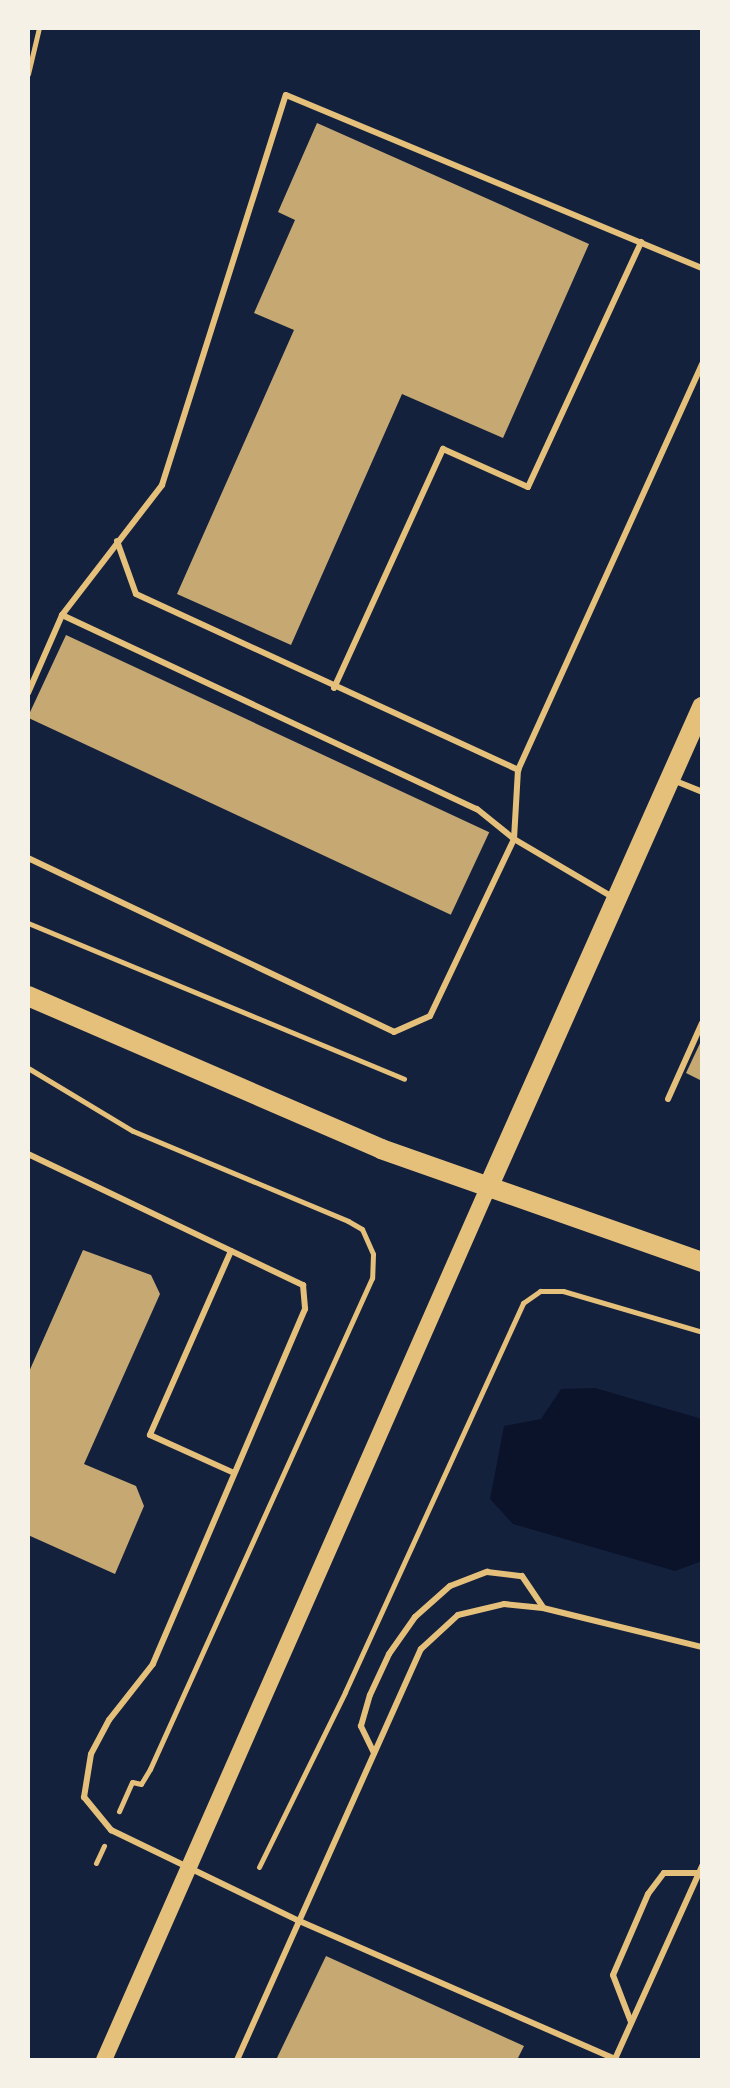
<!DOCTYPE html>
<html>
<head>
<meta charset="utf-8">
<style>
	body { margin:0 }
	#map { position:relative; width:730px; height:2088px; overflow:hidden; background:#14213d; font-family:"Golos Text",sans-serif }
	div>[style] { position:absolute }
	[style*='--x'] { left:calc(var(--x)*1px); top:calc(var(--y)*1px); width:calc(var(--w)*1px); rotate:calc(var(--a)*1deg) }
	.water>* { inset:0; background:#0b132b }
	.building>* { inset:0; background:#c6a872; transform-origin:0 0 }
	.path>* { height:5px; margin:-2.5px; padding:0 2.5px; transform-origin:2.5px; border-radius:2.5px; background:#e5c07b }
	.service>* { height:6px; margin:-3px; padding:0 3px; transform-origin:3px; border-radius:3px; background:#e5c07b }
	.secondary>* { height:16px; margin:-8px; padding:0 8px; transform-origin:8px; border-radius:8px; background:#e5c07b }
	.primary>* { height:20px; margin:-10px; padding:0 10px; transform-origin:10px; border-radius:10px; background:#e5c07b }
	span { translate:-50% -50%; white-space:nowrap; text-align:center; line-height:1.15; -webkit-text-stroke:7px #f6f1e7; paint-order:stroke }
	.frame { position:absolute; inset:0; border:30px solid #f6f1e7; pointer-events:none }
</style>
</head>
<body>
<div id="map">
	<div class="water">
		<i style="clip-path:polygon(595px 1388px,702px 1419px,702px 1561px,675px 1571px,513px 1524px,490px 1499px,504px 1426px,541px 1419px,561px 1389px)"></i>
	</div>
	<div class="building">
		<i style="clip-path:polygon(317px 123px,589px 244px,503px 438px,402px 394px,291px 645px,177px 594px,294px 330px,254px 313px,295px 220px,278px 212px)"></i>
		<i style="left:66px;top:635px;width:467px;height:91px;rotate:25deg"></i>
		<i style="clip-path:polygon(702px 1039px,702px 1081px,686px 1073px)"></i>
		<i style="clip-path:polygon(83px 1250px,151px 1275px,160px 1294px,84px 1464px,136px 1486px,144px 1506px,115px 1574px,28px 1535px,28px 1374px)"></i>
		<i style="clip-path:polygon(326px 1956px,524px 2046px,517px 2060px,276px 2060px)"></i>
	</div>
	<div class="path">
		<i style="--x:28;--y:74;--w:47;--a:-76.6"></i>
		<i style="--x:28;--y:923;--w:407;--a:22.5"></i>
		<i style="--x:28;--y:1068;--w:122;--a:31"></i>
		<i style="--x:133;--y:1131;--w:233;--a:22.7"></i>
		<i style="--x:348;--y:1221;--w:16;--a:30"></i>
		<i style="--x:362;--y:1229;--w:27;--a:66"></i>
		<i style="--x:373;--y:1254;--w:24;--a:92"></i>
		<i style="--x:372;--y:1278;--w:539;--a:114.33"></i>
		<i style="--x:150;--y:1769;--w:17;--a:121"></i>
		<i style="--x:141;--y:1784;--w:9;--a:-167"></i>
		<i style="--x:132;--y:1782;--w:32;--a:114"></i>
		<i style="--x:96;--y:1863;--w:19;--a:-65"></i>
		<i style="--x:259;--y:1867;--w:195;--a:-63.8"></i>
		<i style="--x:345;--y:1692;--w:428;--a:-65.4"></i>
		<i style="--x:523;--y:1303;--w:21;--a:-35"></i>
		<i style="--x:540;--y:1291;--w:23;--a:0"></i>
		<i style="--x:563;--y:1291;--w:145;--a:16.4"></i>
	</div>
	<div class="service">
		<i style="--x:117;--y:541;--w:56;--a:70.3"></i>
		<i style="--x:136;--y:594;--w:421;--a:24.7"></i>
		<i style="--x:62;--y:615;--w:458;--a:25.1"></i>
		<i style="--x:477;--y:809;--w:48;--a:39"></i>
		<i style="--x:514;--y:839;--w:116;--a:30.5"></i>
		<i style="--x:334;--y:688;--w:263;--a:-65.5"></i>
		<i style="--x:443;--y:449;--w:93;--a:24.1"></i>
		<i style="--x:528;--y:487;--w:270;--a:-65.2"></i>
		<i style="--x:28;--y:693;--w:85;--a:-66.4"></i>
		<i style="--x:62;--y:615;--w:164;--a:-52.4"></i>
		<i style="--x:162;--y:485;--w:409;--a:-72.4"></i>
		<i style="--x:286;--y:95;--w:451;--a:22.6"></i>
		<i style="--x:673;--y:780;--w:31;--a:22"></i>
		<i style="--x:28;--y:858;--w:405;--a:25.4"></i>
		<i style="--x:394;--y:1032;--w:39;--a:-24"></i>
		<i style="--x:430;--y:1016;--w:196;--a:-64.6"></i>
		<i style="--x:514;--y:839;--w:69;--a:-86.7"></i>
		<i style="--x:518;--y:770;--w:446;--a:-65.6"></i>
		<i style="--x:668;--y:1099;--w:83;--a:-65.9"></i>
		<i style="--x:28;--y:1154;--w:305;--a:25.5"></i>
		<i style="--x:303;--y:1285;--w:24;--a:85"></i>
		<i style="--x:305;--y:1309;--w:386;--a:113.2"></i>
		<i style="--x:153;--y:1664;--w:71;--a:128.2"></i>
		<i style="--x:109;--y:1720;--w:38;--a:118"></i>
		<i style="--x:91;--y:1754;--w:44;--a:99.2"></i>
		<i style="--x:84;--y:1797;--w:43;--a:50.7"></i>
		<i style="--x:111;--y:1830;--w:207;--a:25.8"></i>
		<i style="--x:297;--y:1920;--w:349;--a:23.6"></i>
		<i style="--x:231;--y:1251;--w:201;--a:113.8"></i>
		<i style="--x:150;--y:1435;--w:92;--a:24.3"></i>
		<i style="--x:374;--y:1753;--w:30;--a:-116"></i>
		<i style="--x:361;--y:1726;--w:32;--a:-74"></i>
		<i style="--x:370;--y:1695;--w:45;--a:-65.1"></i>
		<i style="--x:389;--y:1654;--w:45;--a:-54.9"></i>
		<i style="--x:415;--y:1617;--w:47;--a:-41.5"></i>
		<i style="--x:450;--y:1586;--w:40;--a:-21"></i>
		<i style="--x:487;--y:1572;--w:35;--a:7"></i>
		<i style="--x:522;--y:1576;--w:37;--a:56"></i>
		<i style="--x:631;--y:2022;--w:50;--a:-111"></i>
		<i style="--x:613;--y:1975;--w:88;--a:-66.6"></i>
		<i style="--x:648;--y:1894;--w:26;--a:-53"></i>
		<i style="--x:664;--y:1873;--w:35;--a:0"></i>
		<i style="--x:615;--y:2059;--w:212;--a:-65.7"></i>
		<i style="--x:237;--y:2060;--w:450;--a:-65.9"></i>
		<i style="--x:421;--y:1649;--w:50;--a:-42.6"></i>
		<i style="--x:458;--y:1615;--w:47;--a:-13.4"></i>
		<i style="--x:504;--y:1604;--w:39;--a:6"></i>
		<i style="--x:543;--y:1608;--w:164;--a:13.8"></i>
	</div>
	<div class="secondary">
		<i style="--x:104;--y:2060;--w:951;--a:-66.24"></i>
	</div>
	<div class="primary">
		<i style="--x:28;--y:996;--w:385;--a:23.4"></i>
		<i style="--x:381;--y:1149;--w:340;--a:19.4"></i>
		<i style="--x:487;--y:1190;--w:529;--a:-66"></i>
	</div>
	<div class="frame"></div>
</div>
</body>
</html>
